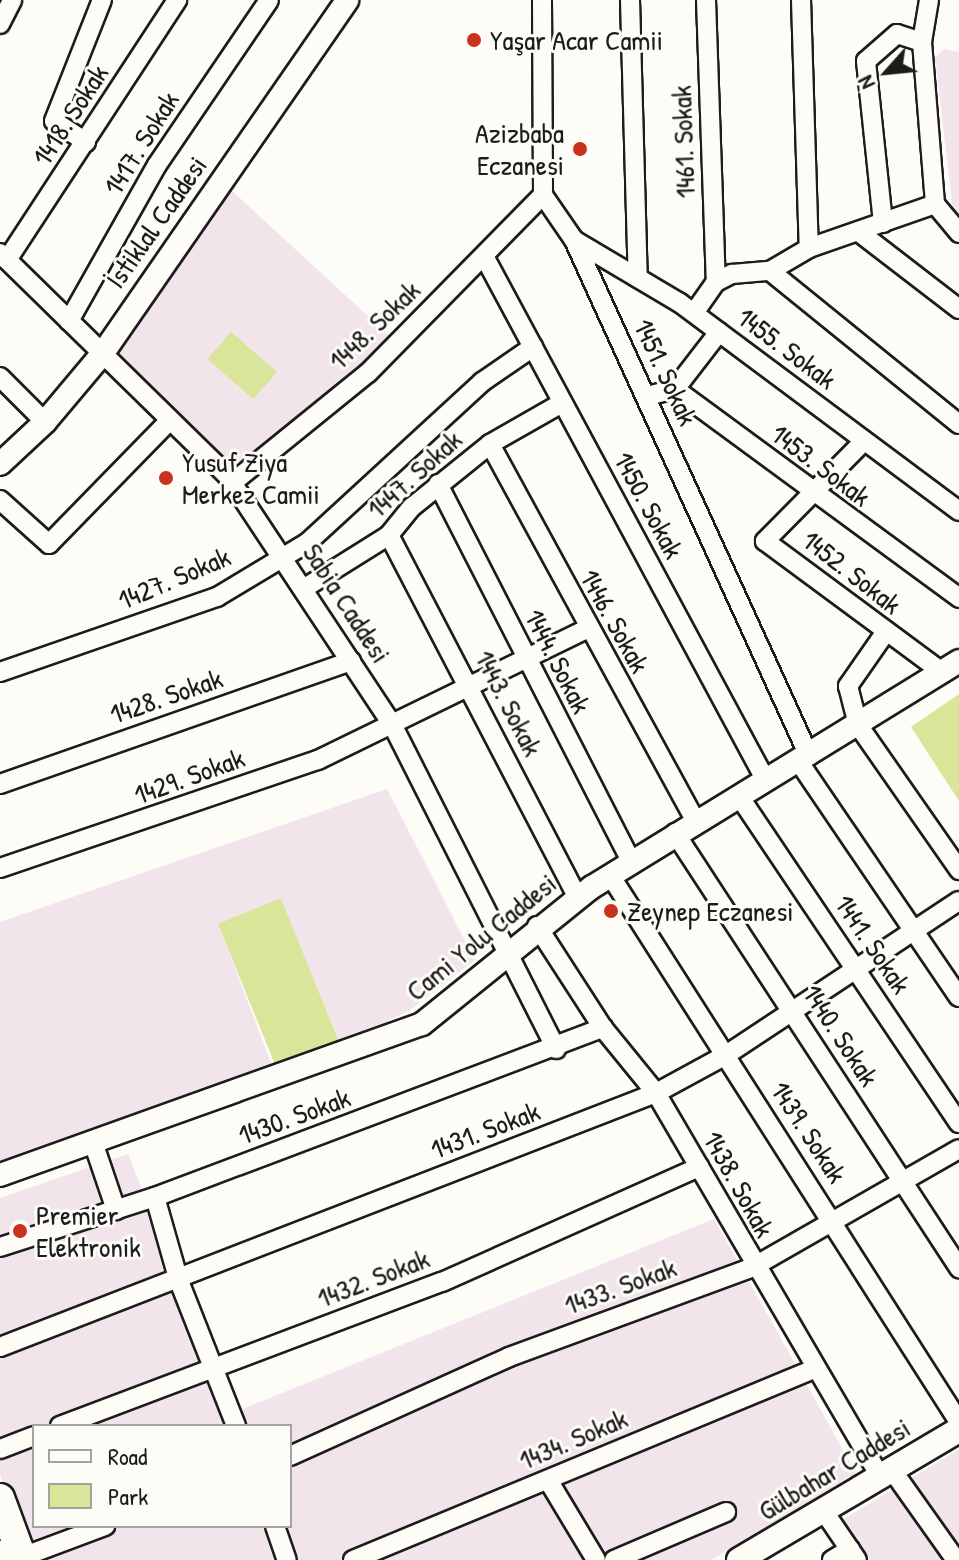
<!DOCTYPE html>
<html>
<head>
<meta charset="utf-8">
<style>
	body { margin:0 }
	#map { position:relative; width:959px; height:1560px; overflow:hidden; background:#fdfcf7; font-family:"Patrick Hand",sans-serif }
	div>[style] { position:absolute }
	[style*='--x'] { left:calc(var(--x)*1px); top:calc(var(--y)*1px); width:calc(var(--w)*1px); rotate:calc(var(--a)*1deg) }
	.built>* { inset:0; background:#f1e4eb }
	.green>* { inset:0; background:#d9e699; transform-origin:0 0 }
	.roads { filter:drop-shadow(2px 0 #1c1c1c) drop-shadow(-2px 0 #1c1c1c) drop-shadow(0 2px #1c1c1c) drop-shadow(0 -2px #1c1c1c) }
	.minor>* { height:18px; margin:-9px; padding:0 9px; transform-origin:9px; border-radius:9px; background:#fdfcf7 }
	.tertiary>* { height:22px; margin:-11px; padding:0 11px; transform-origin:11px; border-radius:11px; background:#fdfcf7 }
	.secondary>* { height:24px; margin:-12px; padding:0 12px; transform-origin:12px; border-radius:12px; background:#fdfcf7 }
	.primary>* { height:28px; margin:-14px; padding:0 14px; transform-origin:14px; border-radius:14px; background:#fdfcf7 }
	.dots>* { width:22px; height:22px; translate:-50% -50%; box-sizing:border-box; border:4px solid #fdfcf7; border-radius:50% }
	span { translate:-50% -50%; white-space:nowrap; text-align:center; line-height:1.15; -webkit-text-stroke:6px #fdfcf7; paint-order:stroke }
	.poi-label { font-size:28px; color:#1c1c1c }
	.left { translate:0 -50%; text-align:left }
	.right { translate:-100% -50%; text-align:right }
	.street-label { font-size:28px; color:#1c1c1c }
	.legend { position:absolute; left:32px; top:1424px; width:260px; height:104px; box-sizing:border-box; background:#fdfcf7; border:2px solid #a3a29f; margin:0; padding:10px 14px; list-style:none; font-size:24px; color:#1c1c1c }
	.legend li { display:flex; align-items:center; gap:16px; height:40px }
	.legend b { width:40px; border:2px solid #a3a29f }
	.north { position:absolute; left:847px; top:32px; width:80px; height:80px; -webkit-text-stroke:6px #fdfcf7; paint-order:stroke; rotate:243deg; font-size:22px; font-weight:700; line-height:32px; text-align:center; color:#1c1c1c }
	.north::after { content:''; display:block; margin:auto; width:28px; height:36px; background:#1c1c1c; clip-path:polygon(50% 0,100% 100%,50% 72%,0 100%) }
</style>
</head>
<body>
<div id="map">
	<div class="built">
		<i style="clip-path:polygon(945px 49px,959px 52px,959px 216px,953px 211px,935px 57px)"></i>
		<i style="clip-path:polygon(231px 190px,394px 340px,238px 471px,116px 351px)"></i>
		<i style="clip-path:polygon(387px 789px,475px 960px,411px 1009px,341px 1046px,281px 898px,218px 923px,274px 1071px,0 1169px,0 922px)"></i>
		<i style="clip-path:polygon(evenodd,128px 1154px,230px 1414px,714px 1219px,856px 1473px,711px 1560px,33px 1560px,0 1475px,0 1198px,128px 1154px,34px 1426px,290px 1426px,290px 1526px,34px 1526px,34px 1426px)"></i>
		<i style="clip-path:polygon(959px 1449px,959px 1560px,861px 1560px,836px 1524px)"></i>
	</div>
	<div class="green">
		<i style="left:231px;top:332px;width:61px;height:36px;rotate:41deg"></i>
		<i style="clip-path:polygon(959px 694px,959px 801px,911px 727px)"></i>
		<i style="left:281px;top:898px;width:160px;height:68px;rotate:68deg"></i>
	</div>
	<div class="roads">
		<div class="minor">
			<i style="--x:542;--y:0;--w:195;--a:89.7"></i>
			<i style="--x:543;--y:195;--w:55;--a:55.4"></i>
			<i style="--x:574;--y:240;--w:567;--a:65.51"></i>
			<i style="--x:630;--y:0;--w:278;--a:88.4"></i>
			<i style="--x:706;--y:0;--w:282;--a:88"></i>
			<i style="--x:801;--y:0;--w:248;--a:88.2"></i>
			<i style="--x:929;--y:0;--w:43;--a:99.5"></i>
			<i style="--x:922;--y:42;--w:163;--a:85.4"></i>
			<i style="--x:935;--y:204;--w:38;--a:50"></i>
			<i style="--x:0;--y:24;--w:27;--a:-63"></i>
			<i style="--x:86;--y:142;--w:38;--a:-147"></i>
			<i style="--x:54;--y:121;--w:130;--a:-68.4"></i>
			<i style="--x:883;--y:223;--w:163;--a:-96"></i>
			<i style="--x:866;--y:61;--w:41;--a:-41.1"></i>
			<i style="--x:897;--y:34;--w:26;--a:18"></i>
			<i style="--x:859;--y:232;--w:126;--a:37.6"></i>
			<i style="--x:574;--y:240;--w:123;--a:30.7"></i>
			<i style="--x:680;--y:303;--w:348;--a:36.7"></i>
			<i style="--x:0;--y:253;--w:318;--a:44.4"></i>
			<i style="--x:227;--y:475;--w:301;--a:56.5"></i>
			<i style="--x:393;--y:726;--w:362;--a:63.2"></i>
			<i style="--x:484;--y:256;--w:594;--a:61.75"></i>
			<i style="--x:7;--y:260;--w:311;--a:-56.8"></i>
			<i style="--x:770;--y:271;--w:243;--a:39"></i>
			<i style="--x:694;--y:313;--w:38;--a:-55"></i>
			<i style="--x:716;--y:282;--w:18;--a:-27"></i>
			<i style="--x:732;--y:274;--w:38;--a:-5"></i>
			<i style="--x:770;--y:271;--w:45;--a:-30.5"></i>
			<i style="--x:809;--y:248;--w:133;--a:-19.2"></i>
			<i style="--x:69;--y:321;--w:179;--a:-60.6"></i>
			<i style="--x:157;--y:165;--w:199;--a:-55.8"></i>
			<i style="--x:0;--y:377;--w:64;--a:45"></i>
			<i style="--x:675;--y:389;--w:72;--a:-52.3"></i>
			<i style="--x:647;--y:396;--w:29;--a:-14"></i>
			<i style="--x:675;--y:389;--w:353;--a:36.3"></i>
			<i style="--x:864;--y:441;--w:141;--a:134.7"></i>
			<i style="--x:765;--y:541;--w:220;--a:36.5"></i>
			<i style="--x:490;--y:444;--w:430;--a:61.4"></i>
			<i style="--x:232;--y:483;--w:175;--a:-39"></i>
			<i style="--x:368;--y:373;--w:250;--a:-45.5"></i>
			<i style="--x:438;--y:484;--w:424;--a:62.9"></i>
			<i style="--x:0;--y:500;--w:66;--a:41.9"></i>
			<i style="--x:49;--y:544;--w:173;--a:-45.7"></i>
			<i style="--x:389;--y:535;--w:409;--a:62.5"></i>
			<i style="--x:303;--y:589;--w:102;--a:-32.1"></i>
			<i style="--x:389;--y:535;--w:36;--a:-51"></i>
			<i style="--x:412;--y:507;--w:100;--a:-38.9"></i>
			<i style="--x:490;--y:444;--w:83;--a:-29.7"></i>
			<i style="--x:885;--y:633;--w:65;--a:124.9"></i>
			<i style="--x:848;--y:686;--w:40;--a:75.6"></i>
			<i style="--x:858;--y:725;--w:177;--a:55.1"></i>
			<i style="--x:0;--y:672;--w:230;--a:-19.1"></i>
			<i style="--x:217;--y:597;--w:105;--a:-31"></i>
			<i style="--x:307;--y:543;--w:238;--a:-42.6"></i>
			<i style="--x:482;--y:382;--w:62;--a:-34.5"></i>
			<i style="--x:799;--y:762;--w:284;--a:55.8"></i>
			<i style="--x:0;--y:784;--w:372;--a:-19.3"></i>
			<i style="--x:739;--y:796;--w:394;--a:56.1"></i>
			<i style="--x:675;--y:833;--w:520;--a:56.86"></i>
			<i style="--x:0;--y:868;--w:336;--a:-18.8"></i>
			<i style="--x:318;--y:760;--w:299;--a:-26"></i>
			<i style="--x:610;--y:875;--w:649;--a:57.46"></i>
			<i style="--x:537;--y:926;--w:121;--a:57.1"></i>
			<i style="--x:603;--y:1028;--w:84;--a:50.8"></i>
			<i style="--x:656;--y:1093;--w:445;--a:59.7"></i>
			<i style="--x:93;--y:1142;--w:72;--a:71.3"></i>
			<i style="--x:155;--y:1197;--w:87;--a:74.1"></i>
			<i style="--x:179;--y:1281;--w:156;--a:68.5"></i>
			<i style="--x:0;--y:1247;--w:163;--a:-17.9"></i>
			<i style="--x:155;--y:1197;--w:479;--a:-20.7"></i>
			<i style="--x:0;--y:1347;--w:703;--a:-21.17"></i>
			<i style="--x:656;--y:1093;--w:80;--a:-28.5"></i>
			<i style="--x:726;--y:1055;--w:279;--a:-33.5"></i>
			<i style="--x:60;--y:1426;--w:408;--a:-20.7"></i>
			<i style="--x:442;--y:1282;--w:282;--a:-24.1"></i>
			<i style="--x:0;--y:1449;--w:36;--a:-21"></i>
			<i style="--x:290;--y:1456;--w:240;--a:-24.3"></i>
			<i style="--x:509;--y:1357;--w:260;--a:-20.2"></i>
			<i style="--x:753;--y:1267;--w:237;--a:-29.8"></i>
			<i style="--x:892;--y:1470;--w:110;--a:54.6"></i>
			<i style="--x:548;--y:1480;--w:93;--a:59"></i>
			<i style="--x:823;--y:1510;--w:60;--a:55.8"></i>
			<i style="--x:275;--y:1526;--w:36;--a:71"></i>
			<i style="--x:22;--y:1557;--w:89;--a:-20.5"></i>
			<i style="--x:353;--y:1560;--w:499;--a:-22.5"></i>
			<i style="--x:614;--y:1560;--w:122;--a:-23.2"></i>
			<i style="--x:832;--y:1560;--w:21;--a:-31"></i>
		</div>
		<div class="tertiary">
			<i style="--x:0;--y:464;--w:62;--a:-43"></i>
			<i style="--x:45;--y:422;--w:90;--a:-50"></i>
			<i style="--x:103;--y:353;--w:429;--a:-55.3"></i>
			<i style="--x:0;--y:1175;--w:448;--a:-19.7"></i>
			<i style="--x:422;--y:1024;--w:218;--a:-38.9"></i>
			<i style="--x:592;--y:887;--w:431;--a:-31.6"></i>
		</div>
		<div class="secondary">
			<i style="--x:739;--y:1560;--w:256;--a:-30.6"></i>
		</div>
		<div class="primary">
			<i style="--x:0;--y:1498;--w:66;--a:69.6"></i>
			<i style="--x:0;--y:1555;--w:5;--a:68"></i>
		</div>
	</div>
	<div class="dots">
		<i style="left:474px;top:40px;background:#c8321e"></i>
		<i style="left:580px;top:149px;background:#c8321e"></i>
		<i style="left:166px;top:478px;background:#c8321e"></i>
		<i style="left:611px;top:911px;background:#c8321e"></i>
		<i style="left:20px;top:1231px;background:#c8321e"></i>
	</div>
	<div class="poi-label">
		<span class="left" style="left:490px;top:40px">Yaşar Acar Camii</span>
		<span class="right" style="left:564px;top:149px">Azizbaba<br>Eczanesi</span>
		<span class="left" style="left:182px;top:478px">Yusuf Ziya<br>Merkez Camii</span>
		<span class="left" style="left:627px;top:911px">Zeynep Eczanesi</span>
		<span class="left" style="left:36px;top:1231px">Premier<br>Elektronik</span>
	</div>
	<div class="street-label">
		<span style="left:70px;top:115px;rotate:-57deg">1418. Sokak</span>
		<span style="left:683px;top:142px;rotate:-92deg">1461. Sokak</span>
		<span style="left:141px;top:143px;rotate:-58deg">1417. Sokak</span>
		<span style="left:156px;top:222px;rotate:-55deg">İstiklal Caddesi</span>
		<span style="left:374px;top:325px;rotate:-44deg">1448. Sokak</span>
		<span style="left:787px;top:348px;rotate:37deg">1455. Sokak</span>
		<span style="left:666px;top:372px;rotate:65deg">1451. Sokak</span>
		<span style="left:821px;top:465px;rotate:37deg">1453. Sokak</span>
		<span style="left:414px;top:474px;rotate:-42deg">1447. Sokak</span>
		<span style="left:649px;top:505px;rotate:62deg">1450. Sokak</span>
		<span style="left:852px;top:572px;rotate:38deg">1452. Sokak</span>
		<span style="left:174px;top:578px;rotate:-23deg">1427. Sokak</span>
		<span style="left:347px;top:603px;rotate:57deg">Sabia Caddesi</span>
		<span style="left:615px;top:621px;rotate:61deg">1446. Sokak</span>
		<span style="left:558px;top:661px;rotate:63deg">1444. Sokak</span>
		<span style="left:166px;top:696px;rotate:-19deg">1428. Sokak</span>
		<span style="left:509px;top:703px;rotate:63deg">1443. Sokak</span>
		<span style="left:189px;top:776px;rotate:-20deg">1429. Sokak</span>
		<span style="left:481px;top:937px;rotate:-39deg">Cami Yolu Caddesi</span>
		<span style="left:873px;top:944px;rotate:56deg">1441. Sokak</span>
		<span style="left:841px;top:1035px;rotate:57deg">1440. Sokak</span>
		<span style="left:294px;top:1116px;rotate:-20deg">1430. Sokak</span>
		<span style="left:485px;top:1130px;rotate:-21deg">1431. Sokak</span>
		<span style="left:809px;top:1132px;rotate:57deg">1439. Sokak</span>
		<span style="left:739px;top:1184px;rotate:61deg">1438. Sokak</span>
		<span style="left:373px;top:1278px;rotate:-21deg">1432. Sokak</span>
		<span style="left:620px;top:1286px;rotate:-20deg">1433. Sokak</span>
		<span style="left:573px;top:1439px;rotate:-23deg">1434. Sokak</span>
		<span style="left:834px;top:1469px;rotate:-31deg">Gülbahar Caddesi</span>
	</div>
	<ul class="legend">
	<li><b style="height:10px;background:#fdfcf7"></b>Road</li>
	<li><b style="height:22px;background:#d9e699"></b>Park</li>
	</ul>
	<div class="north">N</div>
</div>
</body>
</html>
